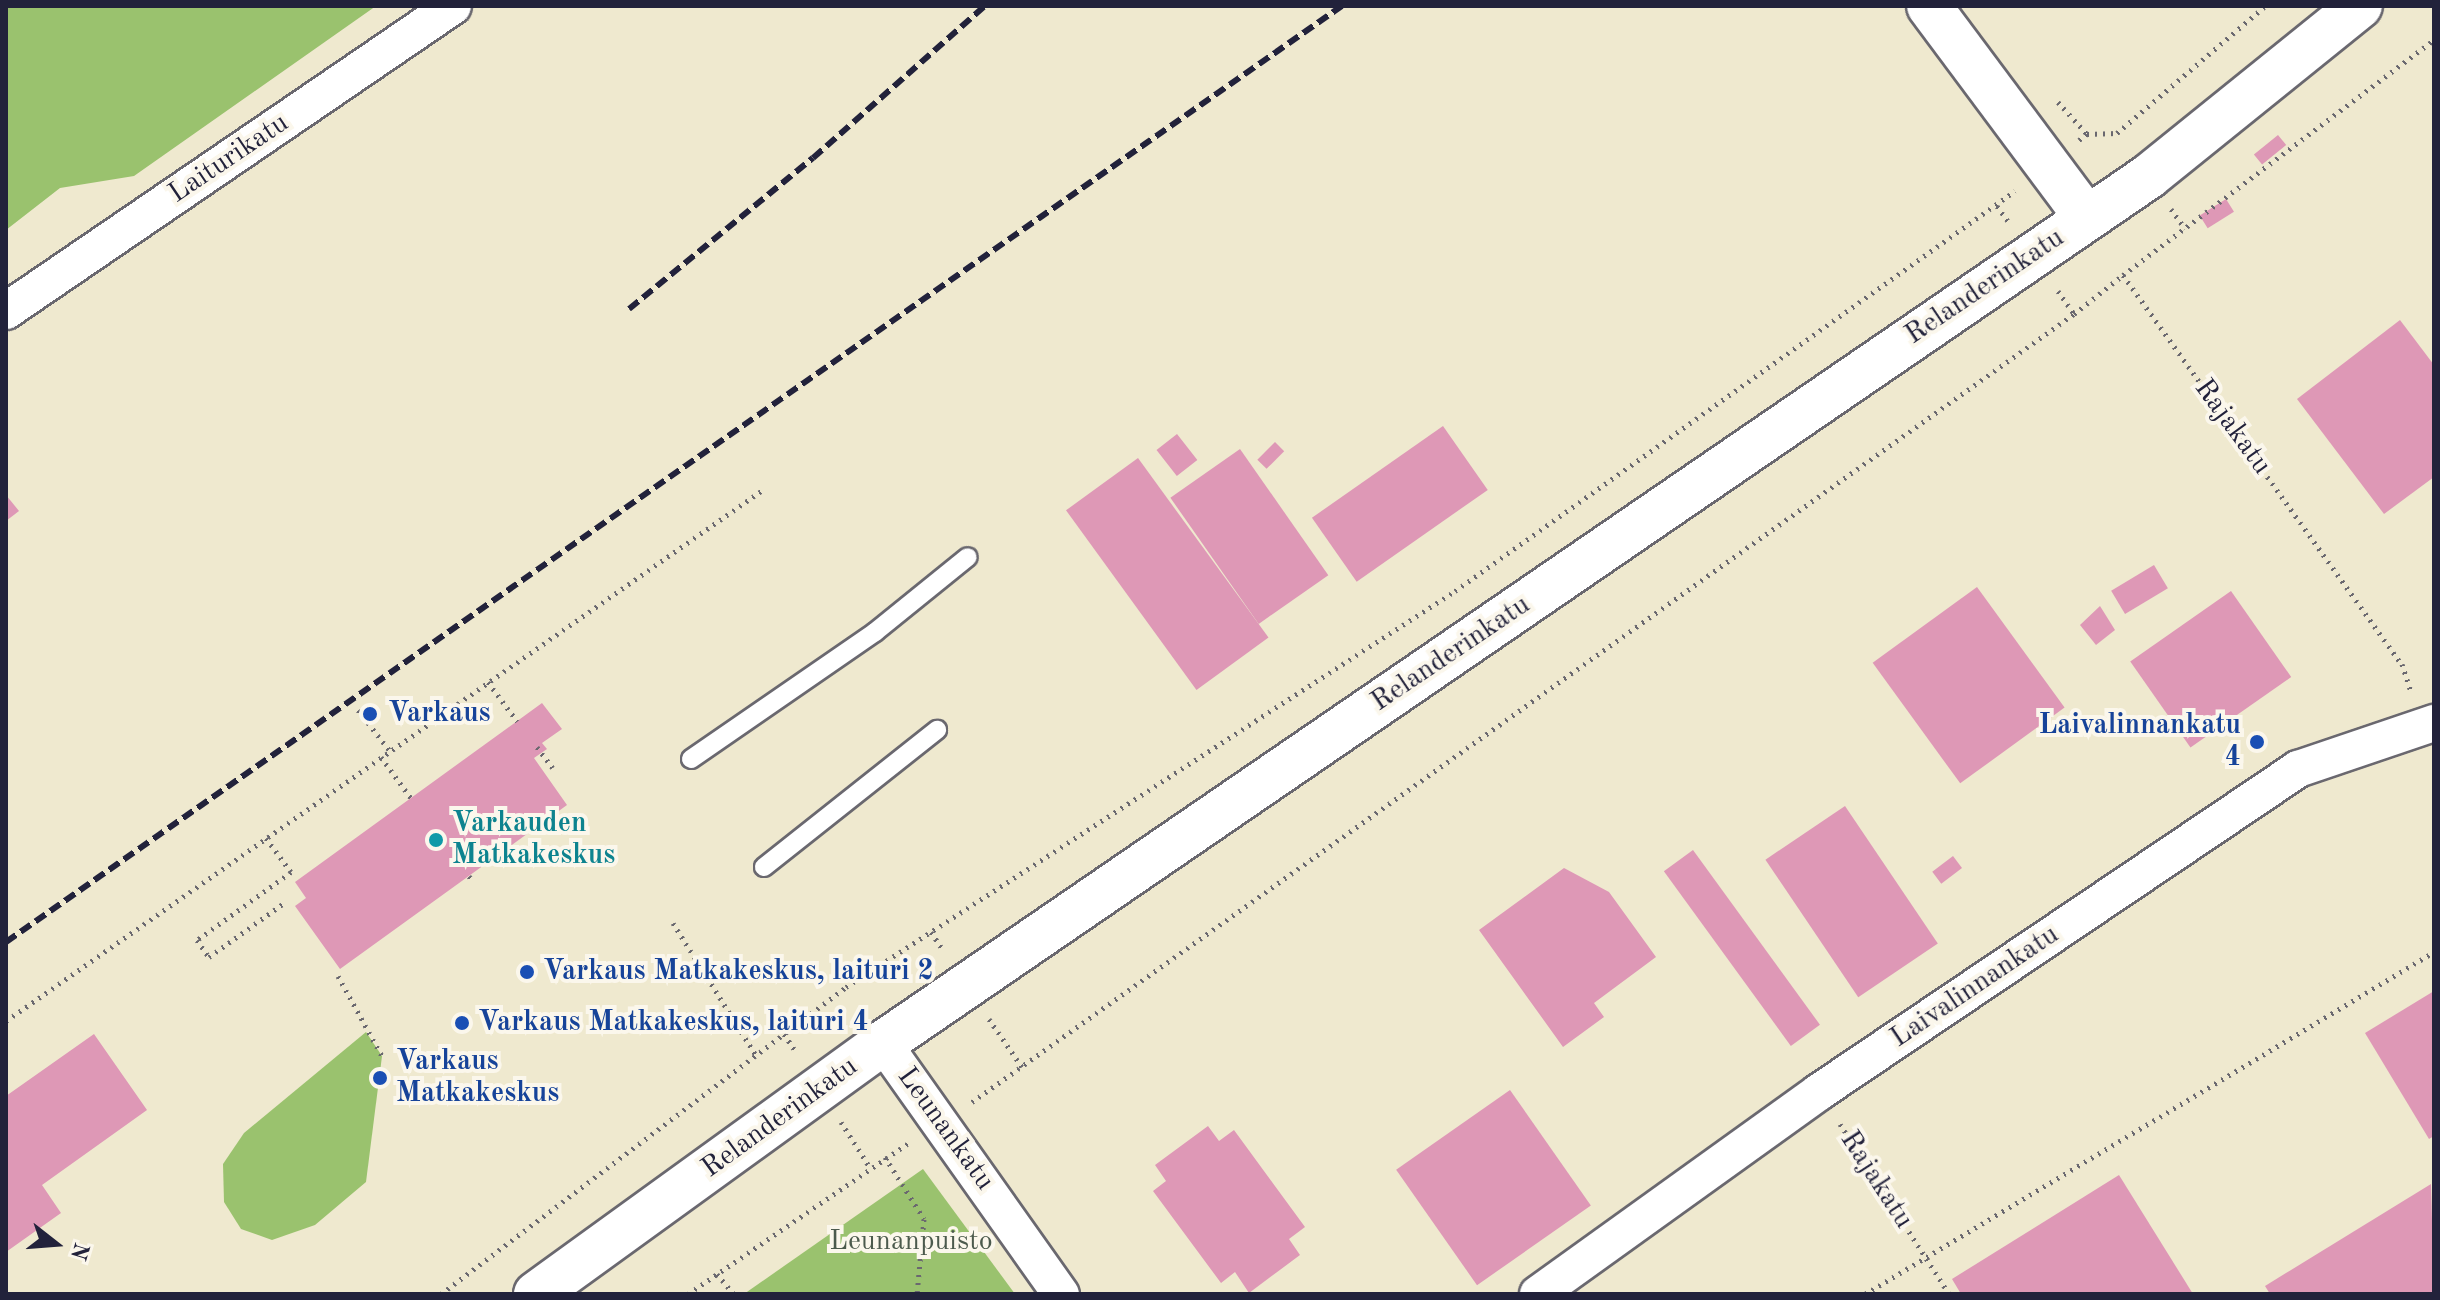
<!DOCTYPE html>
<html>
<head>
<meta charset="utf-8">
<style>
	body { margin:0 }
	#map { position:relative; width:2440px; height:1300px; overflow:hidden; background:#efe9cf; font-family:"Old Standard TT",serif }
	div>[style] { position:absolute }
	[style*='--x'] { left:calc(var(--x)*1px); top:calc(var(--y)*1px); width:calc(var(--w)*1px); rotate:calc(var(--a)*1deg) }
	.green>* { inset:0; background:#9ac26e }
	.building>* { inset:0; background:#de98b6; transform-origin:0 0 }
	.path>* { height:5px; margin-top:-2.5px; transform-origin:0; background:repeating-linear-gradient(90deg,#6a686f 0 2px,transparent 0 8px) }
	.roads { filter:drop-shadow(2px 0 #6a686f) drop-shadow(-2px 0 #6a686f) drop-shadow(0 2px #6a686f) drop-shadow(0 -2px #6a686f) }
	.lane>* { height:18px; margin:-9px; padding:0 9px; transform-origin:9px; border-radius:9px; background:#fff }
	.street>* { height:36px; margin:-18px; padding:0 18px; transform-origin:18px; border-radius:18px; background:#fff }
	.secondary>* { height:44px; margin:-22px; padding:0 22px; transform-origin:22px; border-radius:22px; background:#fff }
	.rail>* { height:6px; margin-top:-3px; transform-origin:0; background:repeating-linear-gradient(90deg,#22223b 0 12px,transparent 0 18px) }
	.dots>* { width:22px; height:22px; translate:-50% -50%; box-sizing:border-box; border:4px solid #fbf7ec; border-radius:50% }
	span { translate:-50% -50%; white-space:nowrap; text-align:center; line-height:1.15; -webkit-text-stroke:8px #fbf7ec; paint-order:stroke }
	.street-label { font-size:28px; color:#22223b }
	.transit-label { font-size:28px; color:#164399; font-weight:700 }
	.left { translate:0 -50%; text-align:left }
	.right { translate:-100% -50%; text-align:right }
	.culture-label { font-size:28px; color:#0d838f; font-weight:700 }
	.park-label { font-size:28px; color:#4c5a4d }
	.frame { position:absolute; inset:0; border:8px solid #22223b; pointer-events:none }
	.north { position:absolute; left:16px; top:1204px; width:80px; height:80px; -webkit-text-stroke:6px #fbf7ec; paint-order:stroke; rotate:107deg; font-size:22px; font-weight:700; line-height:32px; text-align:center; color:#22223b }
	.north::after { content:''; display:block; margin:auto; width:28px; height:36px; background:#22223b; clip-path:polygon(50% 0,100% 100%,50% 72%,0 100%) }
</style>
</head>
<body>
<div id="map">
	<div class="green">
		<i style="clip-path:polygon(6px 6px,376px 6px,134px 176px,60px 188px,6px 230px)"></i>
		<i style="clip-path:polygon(366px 1032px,382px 1056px,366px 1182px,315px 1225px,272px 1240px,241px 1229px,224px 1202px,223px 1164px,244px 1133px)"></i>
		<i style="clip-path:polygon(923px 1169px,1015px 1294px,744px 1294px)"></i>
	</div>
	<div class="building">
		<i style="left:2278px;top:135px;width:13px;height:31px;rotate:51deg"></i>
		<i style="left:2226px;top:199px;width:15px;height:31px;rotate:58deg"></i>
		<i style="clip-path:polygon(2400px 320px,2434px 365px,2434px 477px,2384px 514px,2297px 399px)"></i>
		<i style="left:1443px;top:426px;width:78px;height:160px;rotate:55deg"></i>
		<i style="left:1177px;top:434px;width:33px;height:26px;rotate:52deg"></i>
		<i style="left:1275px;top:442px;width:13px;height:25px;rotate:45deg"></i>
		<i style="left:1240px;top:449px;width:154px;height:85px;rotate:55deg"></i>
		<i style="left:1138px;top:458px;width:222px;height:89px;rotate:54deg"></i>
		<i style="clip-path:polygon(6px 495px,19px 511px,6px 521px)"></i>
		<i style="left:2154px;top:565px;width:27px;height:50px;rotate:59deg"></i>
		<i style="left:1977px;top:587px;width:149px;height:129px;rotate:54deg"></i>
		<i style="left:2231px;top:591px;width:105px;height:123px;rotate:55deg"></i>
		<i style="clip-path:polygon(2100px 606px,2115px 630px,2096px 645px,2080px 625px)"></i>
		<i style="clip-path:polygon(542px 703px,562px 729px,542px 743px,547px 749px,534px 758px,567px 805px,340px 969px,295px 906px,306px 898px,295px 882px)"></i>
		<i style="left:1845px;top:806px;width:166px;height:96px;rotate:56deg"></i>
		<i style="left:1693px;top:850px;width:216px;height:36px;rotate:54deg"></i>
		<i style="left:1953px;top:856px;width:15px;height:26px;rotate:53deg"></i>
		<i style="clip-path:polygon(1564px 868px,1609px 892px,1656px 957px,1594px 1003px,1604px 1017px,1563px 1047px,1479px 930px)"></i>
		<i style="clip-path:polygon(2434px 991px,2434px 1136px,2429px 1139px,2365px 1033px)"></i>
		<i style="clip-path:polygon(94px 1034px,147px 1110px,42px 1185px,61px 1213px,6px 1252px,6px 1096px)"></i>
		<i style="left:1510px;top:1090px;width:141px;height:139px;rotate:55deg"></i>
		<i style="clip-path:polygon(1208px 1126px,1219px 1141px,1234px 1130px,1305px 1227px,1289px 1239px,1300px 1255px,1249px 1293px,1235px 1272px,1221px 1283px,1153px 1191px,1166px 1181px,1155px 1165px)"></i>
		<i style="clip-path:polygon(2119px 1175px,2193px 1294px,1961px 1294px,1952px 1279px)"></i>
		<i style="clip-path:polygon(2431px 1184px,2434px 1294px,2270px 1294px,2265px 1286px)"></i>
	</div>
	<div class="path">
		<i style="--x:2058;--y:102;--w:43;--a:47.8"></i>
		<i style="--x:2079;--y:140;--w:10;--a:-37"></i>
		<i style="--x:2087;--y:134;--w:30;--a:-2"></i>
		<i style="--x:2117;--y:133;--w:195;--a:-40.6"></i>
		<i style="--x:1997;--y:206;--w:19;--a:54"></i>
		<i style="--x:2171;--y:209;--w:24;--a:54"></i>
		<i style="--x:2123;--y:275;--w:390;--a:-37.1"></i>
		<i style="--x:2058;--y:291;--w:28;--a:55"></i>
		<i style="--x:2074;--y:314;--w:63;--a:-38.5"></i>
		<i style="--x:2123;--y:275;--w:479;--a:54.4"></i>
		<i style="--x:2402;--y:664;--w:28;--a:72"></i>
		<i style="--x:488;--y:682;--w:49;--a:53.4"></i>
		<i style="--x:358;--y:710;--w:52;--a:52"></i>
		<i style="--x:537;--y:747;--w:26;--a:53"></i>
		<i style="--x:381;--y:757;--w:51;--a:53.8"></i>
		<i style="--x:266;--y:838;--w:42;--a:53.7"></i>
		<i style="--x:291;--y:872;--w:116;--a:144.1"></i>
		<i style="--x:197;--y:940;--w:21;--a:55"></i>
		<i style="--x:209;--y:957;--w:92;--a:-35.8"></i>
		<i style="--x:469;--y:876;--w:4;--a:56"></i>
		<i style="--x:673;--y:923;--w:158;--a:57.9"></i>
		<i style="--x:931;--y:932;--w:23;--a:56"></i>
		<i style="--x:338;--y:976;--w:91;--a:61.2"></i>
		<i style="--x:989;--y:1019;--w:58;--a:55.5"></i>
		<i style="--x:6;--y:1021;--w:926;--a:-35.06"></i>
		<i style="--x:784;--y:1034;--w:23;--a:56"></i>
		<i style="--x:972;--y:1102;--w:1355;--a:-35.57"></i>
		<i style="--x:841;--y:1122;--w:52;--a:57.5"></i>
		<i style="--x:1840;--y:1124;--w:202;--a:57.3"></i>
		<i style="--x:885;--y:1157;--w:73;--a:57.8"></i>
		<i style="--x:924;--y:1219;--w:75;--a:95.3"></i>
		<i style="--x:717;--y:1274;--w:26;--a:50"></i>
		<i style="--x:441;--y:1294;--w:508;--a:-37.16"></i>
		<i style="--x:846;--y:987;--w:726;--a:-33.03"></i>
		<i style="--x:1455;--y:591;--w:688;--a:-35.54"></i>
		<i style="--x:688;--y:1294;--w:269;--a:-34.4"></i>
		<i style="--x:1865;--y:1294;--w:664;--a:-31.01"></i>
	</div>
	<div class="roads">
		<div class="lane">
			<i style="--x:691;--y:759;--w:224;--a:-34.6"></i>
			<i style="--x:875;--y:632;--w:119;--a:-38.9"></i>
			<i style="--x:764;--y:867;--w:221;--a:-38.4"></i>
		</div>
		<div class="street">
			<i style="--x:6;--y:311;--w:541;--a:-34.31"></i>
			<i style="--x:883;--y:1043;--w:308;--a:54.7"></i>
			<i style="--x:1538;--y:1294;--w:346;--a:-35.7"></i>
			<i style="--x:1819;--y:1092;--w:578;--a:-33.99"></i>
			<i style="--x:2298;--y:769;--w:144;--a:-18.7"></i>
		</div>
		<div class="secondary">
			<i style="--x:1929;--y:6;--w:264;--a:53.3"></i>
			<i style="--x:536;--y:1294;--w:428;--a:-35.9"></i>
			<i style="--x:883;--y:1043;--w:1534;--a:-34.4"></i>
			<i style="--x:2149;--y:176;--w:271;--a:-38.9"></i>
		</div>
	</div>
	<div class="rail">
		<i style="--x:629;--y:309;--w:238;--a:-39.4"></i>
		<i style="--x:813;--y:158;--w:230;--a:-41.5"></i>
		<i style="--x:6;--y:942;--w:1631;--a:-35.02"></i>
	</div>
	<div class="dots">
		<i style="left:370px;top:714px;background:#1a4fb4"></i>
		<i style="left:2257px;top:742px;background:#1a4fb4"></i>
		<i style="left:436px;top:840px;background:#0f9aa8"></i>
		<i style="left:527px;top:972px;background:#1a4fb4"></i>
		<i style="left:462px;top:1023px;background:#1a4fb4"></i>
		<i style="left:380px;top:1078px;background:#1a4fb4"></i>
	</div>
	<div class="street-label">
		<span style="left:229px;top:159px;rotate:-34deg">Laiturikatu</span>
		<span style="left:1985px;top:287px;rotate:-34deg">Relanderinkatu</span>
		<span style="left:2232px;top:427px;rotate:54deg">Rajakatu</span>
		<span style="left:1451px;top:654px;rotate:-34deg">Relanderinkatu</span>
		<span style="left:1975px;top:987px;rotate:-34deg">Laivalinnankatu</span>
		<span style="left:780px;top:1118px;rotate:-36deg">Relanderinkatu</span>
		<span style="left:945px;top:1129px;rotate:54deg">Leunankatu</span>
		<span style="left:1876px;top:1180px;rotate:57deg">Rajakatu</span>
	</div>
	<div class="transit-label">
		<span class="left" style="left:388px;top:714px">Varkaus</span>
		<span class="right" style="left:2241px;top:742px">Laivalinnankatu<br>4</span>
		<span class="left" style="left:543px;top:972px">Varkaus Matkakeskus, laituri 2</span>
		<span class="left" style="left:478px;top:1023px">Varkaus Matkakeskus, laituri 4</span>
		<span class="left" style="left:396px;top:1078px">Varkaus<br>Matkakeskus</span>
	</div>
	<div class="culture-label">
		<span class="left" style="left:452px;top:840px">Varkauden<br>Matkakeskus</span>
	</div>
	<div class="park-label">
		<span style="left:911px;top:1242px">Leunanpuisto</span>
	</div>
	<div class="frame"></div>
	<div class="north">N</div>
</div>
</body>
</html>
